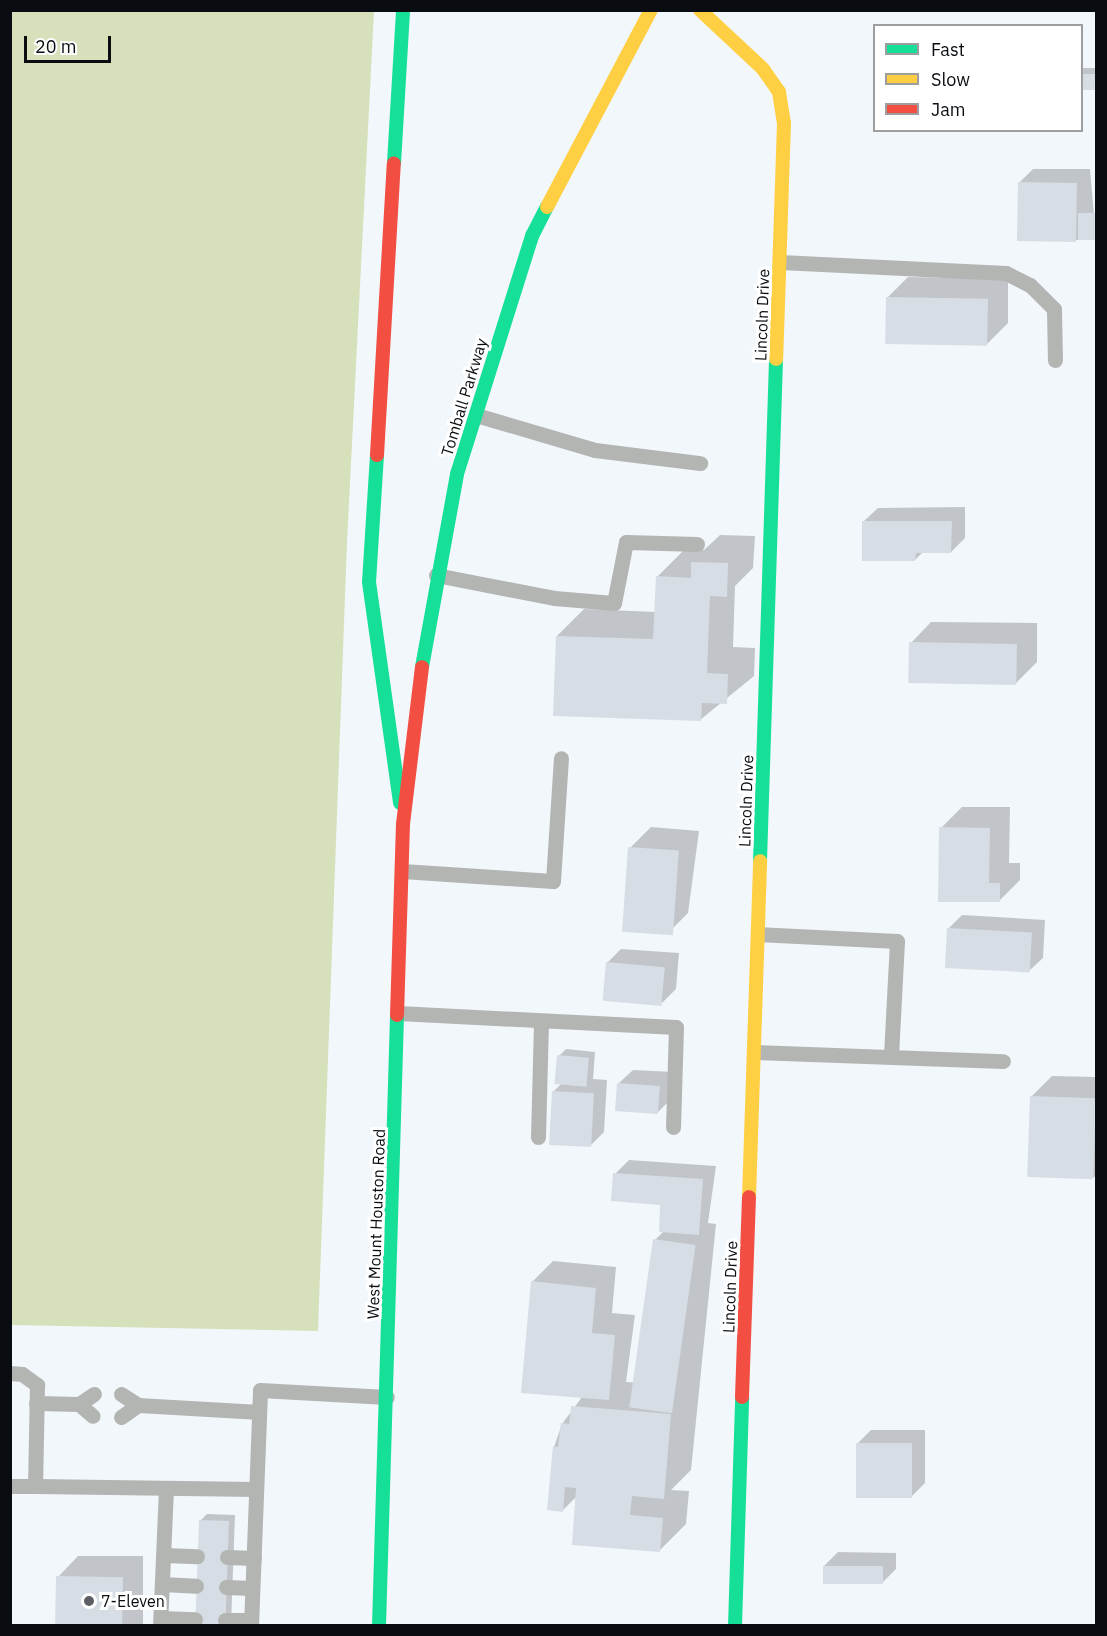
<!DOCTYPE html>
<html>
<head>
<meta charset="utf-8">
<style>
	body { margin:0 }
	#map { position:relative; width:1107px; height:1636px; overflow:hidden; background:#f2f7fc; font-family:"IBM Plex Sans",sans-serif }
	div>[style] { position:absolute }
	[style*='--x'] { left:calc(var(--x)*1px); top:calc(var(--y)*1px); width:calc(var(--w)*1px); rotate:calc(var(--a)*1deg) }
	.forest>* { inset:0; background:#d6e0bb }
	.shadow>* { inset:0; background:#0003; transform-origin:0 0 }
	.building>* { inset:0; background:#d7dde4; transform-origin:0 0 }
	.lane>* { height:15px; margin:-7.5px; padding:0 7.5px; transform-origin:7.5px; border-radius:7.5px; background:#b3b5b3 }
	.fast>* { height:14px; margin:-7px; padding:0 7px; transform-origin:7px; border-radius:7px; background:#16e098 }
	.slow>* { height:14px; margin:-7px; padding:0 7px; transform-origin:7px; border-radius:7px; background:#ffcf43 }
	.jam>* { height:14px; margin:-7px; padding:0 7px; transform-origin:7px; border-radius:7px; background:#f24e42 }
	.dots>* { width:16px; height:16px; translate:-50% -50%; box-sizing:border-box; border:3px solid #fff; border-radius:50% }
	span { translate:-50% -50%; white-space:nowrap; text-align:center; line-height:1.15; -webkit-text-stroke:6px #fff; paint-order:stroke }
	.street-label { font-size:16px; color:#090d11 }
	.poi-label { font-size:16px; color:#090d11 }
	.left { translate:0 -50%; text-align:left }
	.frame { position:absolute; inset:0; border:12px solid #090d11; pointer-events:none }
	.legend { position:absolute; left:873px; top:24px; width:210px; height:108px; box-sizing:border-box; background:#fff; border:2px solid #9d9ea0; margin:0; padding:8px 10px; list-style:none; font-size:18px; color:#090d11 }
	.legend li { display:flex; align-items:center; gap:12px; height:30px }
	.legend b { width:30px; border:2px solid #9d9ea0 }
	.scale { position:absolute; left:24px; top:36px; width:87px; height:27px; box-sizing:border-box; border:3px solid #090d11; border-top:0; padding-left:8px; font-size:18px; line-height:21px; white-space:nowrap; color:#090d11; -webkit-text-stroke:4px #fff; paint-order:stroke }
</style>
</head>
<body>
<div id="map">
	<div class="forest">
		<i style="clip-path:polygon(11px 10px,374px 11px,347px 542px,318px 1331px,11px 1325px)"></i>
	</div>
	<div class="shadow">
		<i style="left:1082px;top:68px;width:14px;height:21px"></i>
		<i style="clip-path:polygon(1033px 169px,1090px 169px,1096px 238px,1076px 240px,1019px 183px)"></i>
		<i style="clip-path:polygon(908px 277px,1008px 279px,1008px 323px,987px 344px,887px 298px)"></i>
		<i style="clip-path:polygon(965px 507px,965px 538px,951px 552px,923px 552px,915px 560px,864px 521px,878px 508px)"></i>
		<i style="clip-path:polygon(720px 535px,755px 536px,753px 568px,735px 586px,733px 647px,755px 648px,754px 676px,700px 720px,557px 636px,584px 609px,656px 612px,657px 577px,684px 550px,704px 550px)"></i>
		<i style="clip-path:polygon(931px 622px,1037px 623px,1037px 662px,1016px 683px,911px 643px)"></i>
		<i style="clip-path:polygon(962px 807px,1010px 807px,1009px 863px,1020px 863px,1020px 880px,999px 901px,941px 828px)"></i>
		<i style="clip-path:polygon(651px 827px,699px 831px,688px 913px,667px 934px,630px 848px)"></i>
		<i style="clip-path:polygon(962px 915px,1045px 920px,1043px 958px,1029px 971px,948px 929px)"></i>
		<i style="clip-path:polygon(621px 949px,679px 953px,676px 989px,662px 1003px,607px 963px)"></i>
		<i style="clip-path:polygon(566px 1049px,595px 1052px,593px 1079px,607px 1080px,604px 1132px,590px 1146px,554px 1091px,562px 1083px,559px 1056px)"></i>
		<i style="clip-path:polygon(633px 1070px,674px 1072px,672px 1098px,658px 1112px,619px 1083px)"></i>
		<i style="clip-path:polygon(1052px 1076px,1096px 1077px,1096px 1177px,1029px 1176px,1031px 1097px)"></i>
		<i style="clip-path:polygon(629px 1160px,716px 1166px,708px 1223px,716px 1224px,691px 1470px,671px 1490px,689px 1491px,686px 1524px,659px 1551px,577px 1496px,563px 1510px,554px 1447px,562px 1424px,582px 1397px,532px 1282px,553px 1261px,616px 1267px,612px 1313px,635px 1315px,626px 1382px,643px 1383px,655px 1240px,664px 1231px,662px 1203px,615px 1174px)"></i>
		<i style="clip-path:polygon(871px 1430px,925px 1430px,925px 1483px,911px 1497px,857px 1444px)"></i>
		<i style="clip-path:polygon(207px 1514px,235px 1515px,231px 1626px,196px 1626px,200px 1521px)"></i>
		<i style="clip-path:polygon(838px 1552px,896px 1553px,896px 1569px,882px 1583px,824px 1566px)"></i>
		<i style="clip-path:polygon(78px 1556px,143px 1556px,143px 1626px,57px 1626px,58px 1577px)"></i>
	</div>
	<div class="building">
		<i style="left:1082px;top:74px;width:14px;height:16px"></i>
		<i style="left:1018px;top:182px;width:59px;height:59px;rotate:1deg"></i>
		<i style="left:1078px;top:213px;width:18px;height:27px"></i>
		<i style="left:886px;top:297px;width:102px;height:47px;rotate:1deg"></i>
		<i style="clip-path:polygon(862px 521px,952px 521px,951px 553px,916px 553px,915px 561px,862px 561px)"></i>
		<i style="clip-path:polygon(691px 562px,728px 563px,727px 597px,710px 596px,707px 673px,728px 674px,727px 704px,702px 703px,701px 721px,553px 716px,556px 636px,653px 639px,656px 576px,691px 578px)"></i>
		<i style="left:909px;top:642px;width:108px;height:41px;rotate:1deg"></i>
		<i style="clip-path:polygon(939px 827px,990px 828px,989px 883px,1000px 883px,1000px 902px,938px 902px)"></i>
		<i style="left:628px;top:847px;width:51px;height:85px;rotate:4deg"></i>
		<i style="left:947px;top:928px;width:85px;height:40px;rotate:3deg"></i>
		<i style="left:606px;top:962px;width:59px;height:39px;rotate:5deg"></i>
		<i style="left:557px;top:1055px;width:32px;height:29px;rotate:5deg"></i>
		<i style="left:617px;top:1083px;width:43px;height:28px;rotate:4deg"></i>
		<i style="left:552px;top:1091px;width:42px;height:54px;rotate:3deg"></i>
		<i style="left:1030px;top:1096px;width:66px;height:81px;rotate:2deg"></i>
		<i style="clip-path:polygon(613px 1173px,703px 1179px,699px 1235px,659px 1232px,660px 1205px,611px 1201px)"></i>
		<i style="left:653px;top:1239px;width:43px;height:170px;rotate:8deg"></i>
		<i style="clip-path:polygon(531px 1281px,596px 1288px,592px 1333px,615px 1335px,609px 1400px,521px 1393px)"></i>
		<i style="clip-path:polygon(571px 1406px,671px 1414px,664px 1499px,632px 1496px,630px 1515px,663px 1518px,660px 1552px,572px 1545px,576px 1488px,565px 1487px,563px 1512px,547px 1510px,553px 1446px,558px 1447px,561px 1423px,569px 1424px)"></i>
		<i style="left:912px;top:1443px;width:55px;height:56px;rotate:90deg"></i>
		<i style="left:199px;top:1520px;width:30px;height:106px;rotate:2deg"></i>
		<i style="left:823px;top:1566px;width:60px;height:18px"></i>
		<i style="left:56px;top:1576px;width:67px;height:50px;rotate:1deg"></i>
	</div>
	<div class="lane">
		<i style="--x:780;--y:262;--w:226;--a:2.8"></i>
		<i style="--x:1006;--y:273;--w:27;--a:27"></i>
		<i style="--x:1030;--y:285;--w:34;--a:45"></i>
		<i style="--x:1054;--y:309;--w:51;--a:88.9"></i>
		<i style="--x:476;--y:415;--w:124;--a:16.4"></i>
		<i style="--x:595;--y:450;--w:106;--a:7.1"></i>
		<i style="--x:436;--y:575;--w:120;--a:11"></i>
		<i style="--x:554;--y:598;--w:60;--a:4.8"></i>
		<i style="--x:614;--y:603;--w:62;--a:-78.9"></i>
		<i style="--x:626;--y:542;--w:71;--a:1.6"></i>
		<i style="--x:402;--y:871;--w:151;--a:3.8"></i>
		<i style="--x:553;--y:881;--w:123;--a:-86.3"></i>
		<i style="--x:758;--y:934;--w:139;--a:2.9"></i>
		<i style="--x:897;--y:941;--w:116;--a:93"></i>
		<i style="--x:398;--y:1013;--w:278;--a:2.9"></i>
		<i style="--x:676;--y:1027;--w:100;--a:91.7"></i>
		<i style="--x:754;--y:1052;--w:249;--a:2.1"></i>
		<i style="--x:538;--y:1137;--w:115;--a:-88.5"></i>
		<i style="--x:10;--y:1373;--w:12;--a:5"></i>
		<i style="--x:22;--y:1374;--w:19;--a:36"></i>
		<i style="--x:37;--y:1385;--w:101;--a:91.1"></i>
		<i style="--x:35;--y:1486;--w:221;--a:0.8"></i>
		<i style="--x:121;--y:1394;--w:20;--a:33"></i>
		<i style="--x:138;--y:1405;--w:121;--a:3.3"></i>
		<i style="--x:36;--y:1403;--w:43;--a:1.3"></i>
		<i style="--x:79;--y:1404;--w:18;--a:-34"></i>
		<i style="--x:79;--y:1404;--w:18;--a:41"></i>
		<i style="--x:121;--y:1417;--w:21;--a:-35"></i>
		<i style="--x:10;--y:1486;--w:25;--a:0"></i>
		<i style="--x:164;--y:1555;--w:33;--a:2"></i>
		<i style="--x:227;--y:1557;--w:27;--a:2"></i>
		<i style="--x:162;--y:1584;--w:34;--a:3"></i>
		<i style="--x:226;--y:1587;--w:26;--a:2"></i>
		<i style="--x:161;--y:1618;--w:34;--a:2"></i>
		<i style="--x:225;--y:1620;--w:26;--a:0"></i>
		<i style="--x:160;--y:1626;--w:138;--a:-87.5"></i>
		<i style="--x:251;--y:1626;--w:236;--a:-87.8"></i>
		<i style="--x:260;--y:1390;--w:127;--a:3.2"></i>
	</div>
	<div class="fast">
		<i style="--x:394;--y:163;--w:153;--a:-86.6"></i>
		<i style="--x:377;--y:455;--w:127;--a:93.6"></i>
		<i style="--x:369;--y:582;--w:223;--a:82"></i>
		<i style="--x:422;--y:667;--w:196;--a:-79.7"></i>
		<i style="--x:457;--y:474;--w:250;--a:-72.5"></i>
		<i style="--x:532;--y:236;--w:33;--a:-63"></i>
		<i style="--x:760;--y:861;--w:502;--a:-88.17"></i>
		<i style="--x:379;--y:1626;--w:611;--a:-88.31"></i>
		<i style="--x:735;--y:1626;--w:229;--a:-88.2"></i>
	</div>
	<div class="slow">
		<i style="--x:700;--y:10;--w:86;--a:43.1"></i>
		<i style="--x:763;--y:69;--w:28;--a:55"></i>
		<i style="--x:779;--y:92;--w:31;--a:81"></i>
		<i style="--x:784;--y:123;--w:236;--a:91.9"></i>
		<i style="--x:547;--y:207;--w:223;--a:-62.2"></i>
		<i style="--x:749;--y:1197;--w:336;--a:-88.1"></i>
	</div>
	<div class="jam">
		<i style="--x:377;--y:455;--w:292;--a:-86.7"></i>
		<i style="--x:397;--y:1015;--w:191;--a:-88.2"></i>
		<i style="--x:403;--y:824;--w:158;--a:-83.1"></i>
		<i style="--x:742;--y:1397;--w:200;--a:-88"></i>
	</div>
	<div class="dots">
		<i style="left:89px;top:1601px;background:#5b5f63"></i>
	</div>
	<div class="street-label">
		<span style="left:762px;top:315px;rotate:-88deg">Lincoln Drive</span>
		<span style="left:464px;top:397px;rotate:-73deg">Tomball Parkway</span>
		<span style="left:746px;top:801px;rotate:-88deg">Lincoln Drive</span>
		<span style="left:376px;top:1224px;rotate:-88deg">West Mount Houston Road</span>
		<span style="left:730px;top:1287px;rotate:-88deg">Lincoln Drive</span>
	</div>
	<div class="poi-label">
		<span class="left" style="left:101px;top:1601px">7-Eleven</span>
	</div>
	<div class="frame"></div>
	<ul class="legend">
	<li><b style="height:8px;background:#16e098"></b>Fast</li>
	<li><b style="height:8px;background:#ffcf43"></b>Slow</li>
	<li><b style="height:8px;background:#f24e42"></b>Jam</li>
	</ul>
	<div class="scale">20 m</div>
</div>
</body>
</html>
